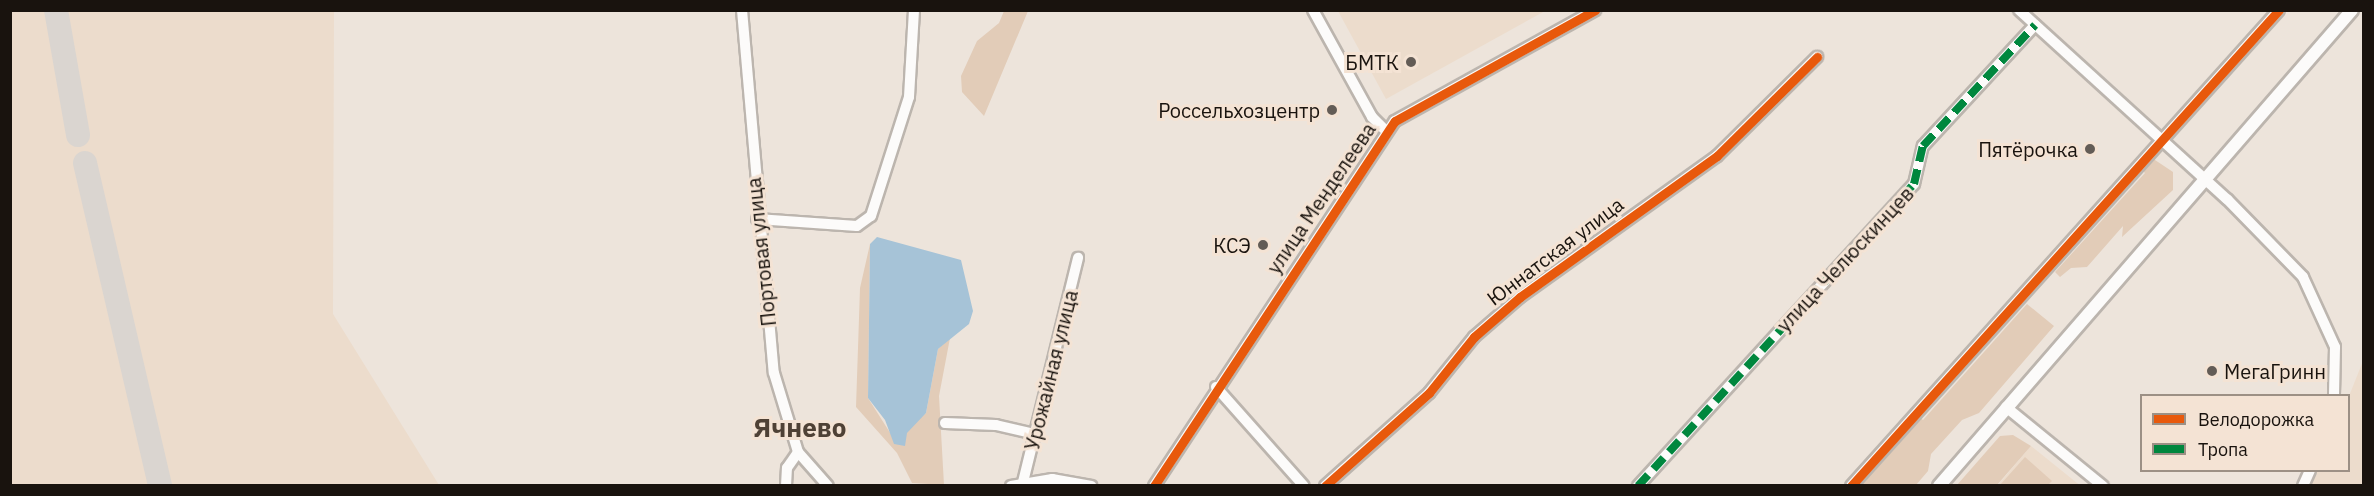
<!DOCTYPE html>
<html>
<head>
<meta charset="utf-8">
<style>
	body { margin:0 }
	#map { position:relative; width:2374px; height:496px; overflow:hidden; background:#ede4db; font-family:"IBM Plex Sans",sans-serif }
	div>[style] { position:absolute }
	[style*='--x'] { left:calc(var(--x)*1px); top:calc(var(--y)*1px); width:calc(var(--w)*1px); rotate:calc(var(--a)*1deg) }
	.built>* { inset:0; background:#ecdccc }
	.green>* { inset:0; background:#e2ccb8 }
	.water>* { inset:0; background:#a6c3d7 }
	.taxiway>* { height:24px; margin:-12px; padding:0 12px; transform-origin:12px; border-radius:12px; background:#dad5d0 }
	.roads { filter:drop-shadow(2px 0 #bcb5ae) drop-shadow(-2px 0 #bcb5ae) drop-shadow(0 2px #bcb5ae) drop-shadow(0 -2px #bcb5ae) }
	.minor>* { height:10px; margin:-5px; padding:0 5px; transform-origin:5px; border-radius:5px; background:#fcfbfa }
	.major>* { height:12px; margin:-6px; padding:0 6px; transform-origin:6px; border-radius:6px; background:#fcfbfa }
	.quiet>* { height:8px; margin-top:-4px; transform-origin:0; background:repeating-linear-gradient(90deg,#00873e 0 15px,transparent 0 23px) }
	.cycleway>* { height:9px; margin:-4.5px; padding:0 4.5px; transform-origin:4.5px; border-radius:4.5px; background:#e8590c }
	.dots>* { width:16px; height:16px; translate:-50% -50%; box-sizing:border-box; border:3px solid #f4e3d4; border-radius:50% }
	span { translate:-50% -50%; white-space:nowrap; text-align:center; line-height:1.15; -webkit-text-stroke:6px #f4e3d4; paint-order:stroke }
	.poi-label { font-size:20px; color:#19130e }
	.right { translate:-100% -50%; text-align:right }
	.left { translate:0 -50%; text-align:left }
	.street-label { font-size:20px; color:#19130e }
	.district-label { font-size:26px; color:#4f4135; font-weight:700 }
	.frame { position:absolute; inset:0; border:12px solid #19130e; pointer-events:none }
	.legend { position:absolute; left:2140px; top:394px; width:210px; height:78px; box-sizing:border-box; background:#f4e3d4; border:2px solid #9c9085; margin:0; padding:8px 10px; list-style:none; font-size:18px; color:#19130e }
	.legend li { display:flex; align-items:center; gap:12px; height:30px }
	.legend b { width:30px; border:2px solid #9c9085 }
</style>
</head>
<body>
<div id="map">
	<div class="built">
		<i style="clip-path:polygon(10px 11px,334px 11px,333px 314px,439px 485px,11px 485px)"></i>
		<i style="clip-path:polygon(1338px 11px,1545px 11px,1386px 99px)"></i>
		<i style="clip-path:polygon(2363px 361px,2363px 485px,2310px 485px,2317px 471px,2348px 470px,2349px 396px)"></i>
		<i style="clip-path:polygon(2031px 446px,2077px 483px,2080px 485px,1997px 486px)"></i>
	</div>
	<div class="green">
		<i style="clip-path:polygon(1004px 11px,1028px 11px,984px 116px,962px 92px,961px 76px,977px 41px,999px 23px)"></i>
		<i style="clip-path:polygon(2152px 158px,2173px 172px,2173px 190px,2122px 237px,2123px 226px,2087px 267px,2071px 268px,2060px 277px,2055px 272px,2145px 173px,2139px 167px)"></i>
		<i style="clip-path:polygon(870px 244px,868px 398px,894px 439px,926px 413px,938px 349px,950px 338px,939px 396px,944px 485px,912px 483px,897px 453px,856px 407px,860px 288px)"></i>
		<i style="clip-path:polygon(2027px 304px,2054px 326px,1979px 413px,1962px 420px,1931px 454px,1928px 471px,1916px 485px,1853px 486px,1917px 415px,1923px 420px)"></i>
		<i style="clip-path:polygon(2013px 435px,2031px 446px,1997px 485px,1957px 485px,2000px 436px)"></i>
		<i style="clip-path:polygon(2025px 457px,2052px 481px,2048px 485px,2000px 485px)"></i>
	</div>
	<div class="water">
		<i style="clip-path:polygon(877px 237px,961px 260px,973px 311px,969px 324px,938px 349px,926px 413px,907px 433px,905px 446px,894px 444px,885px 420px,868px 398px,870px 244px)"></i>
	</div>
	<div class="taxiway">
		<i style="--x:56;--y:10;--w:127;--a:80"></i>
		<i style="--x:85;--y:163;--w:332;--a:76.9"></i>
	</div>
	<div class="roads">
		<div class="minor">
			<i style="--x:742;--y:10;--w:364;--a:85"></i>
			<i style="--x:774;--y:373;--w:83;--a:73.1"></i>
			<i style="--x:798;--y:452;--w:45;--a:48.6"></i>
			<i style="--x:1313;--y:10;--w:122;--a:61.1"></i>
			<i style="--x:1372;--y:117;--w:20;--a:45"></i>
			<i style="--x:2019;--y:10;--w:281;--a:42.3"></i>
			<i style="--x:2227;--y:199;--w:109;--a:45.7"></i>
			<i style="--x:2303;--y:277;--w:77;--a:65.4"></i>
			<i style="--x:2335;--y:347;--w:49;--a:91.2"></i>
			<i style="--x:757;--y:219;--w:100;--a:4"></i>
			<i style="--x:857;--y:226;--w:17;--a:-36"></i>
			<i style="--x:871;--y:216;--w:125;--a:-72.3"></i>
			<i style="--x:909;--y:97;--w:87;--a:-86.7"></i>
			<i style="--x:1216;--y:387;--w:132;--a:48.4"></i>
			<i style="--x:2006;--y:407;--w:125;--a:39.2"></i>
			<i style="--x:945;--y:423;--w:51;--a:2.2"></i>
			<i style="--x:996;--y:425;--w:40;--a:13"></i>
			<i style="--x:1023;--y:482;--w:231;--a:-76.2"></i>
			<i style="--x:786;--y:486;--w:18;--a:-87"></i>
			<i style="--x:787;--y:468;--w:19;--a:-55"></i>
			<i style="--x:1011;--y:486;--w:42;--a:-9.7"></i>
			<i style="--x:1052;--y:479;--w:40;--a:10"></i>
			<i style="--x:1154;--y:486;--w:437;--a:-56.6"></i>
			<i style="--x:1395;--y:121;--w:229;--a:-29"></i>
			<i style="--x:1325;--y:486;--w:140;--a:-41.8"></i>
			<i style="--x:1429;--y:393;--w:72;--a:-51.2"></i>
			<i style="--x:1474;--y:337;--w:61;--a:-41"></i>
			<i style="--x:1520;--y:297;--w:242;--a:-35.6"></i>
			<i style="--x:1717;--y:156;--w:141;--a:-44.7"></i>
			<i style="--x:1638;--y:486;--w:409;--a:-47.6"></i>
			<i style="--x:1914;--y:184;--w:39;--a:-77"></i>
			<i style="--x:1923;--y:146;--w:165;--a:-47.2"></i>
			<i style="--x:1851;--y:486;--w:640;--a:-48.04"></i>
			<i style="--x:2303;--y:486;--w:17;--a:-66"></i>
		</div>
		<div class="major">
			<i style="--x:1939;--y:486;--w:630;--a:-49.05"></i>
		</div>
	</div>
	<div class="quiet">
		<i style="--x:1638;--y:486;--w:409;--a:-47.6"></i>
		<i style="--x:1914;--y:184;--w:39;--a:-77"></i>
		<i style="--x:1923;--y:146;--w:165;--a:-47.2"></i>
	</div>
	<div class="cycleway">
		<i style="--x:1154;--y:486;--w:437;--a:-56.6"></i>
		<i style="--x:1395;--y:121;--w:229;--a:-29"></i>
		<i style="--x:1325;--y:486;--w:140;--a:-41.8"></i>
		<i style="--x:1429;--y:393;--w:72;--a:-51.2"></i>
		<i style="--x:1474;--y:337;--w:61;--a:-41"></i>
		<i style="--x:1520;--y:297;--w:242;--a:-35.6"></i>
		<i style="--x:1717;--y:156;--w:141;--a:-44.7"></i>
		<i style="--x:1851;--y:486;--w:640;--a:-48.04"></i>
	</div>
	<div class="dots">
		<i style="left:1411px;top:62px;background:#635c56"></i>
		<i style="left:1332px;top:110px;background:#635c56"></i>
		<i style="left:2090px;top:149px;background:#635c56"></i>
		<i style="left:1263px;top:245px;background:#635c56"></i>
		<i style="left:2212px;top:371px;background:#635c56"></i>
	</div>
	<div class="poi-label">
		<span class="right" style="left:1399px;top:62px">БМТК</span>
		<span class="right" style="left:1320px;top:110px">Россельхозцентр</span>
		<span class="right" style="left:2078px;top:149px">Пятёрочка</span>
		<span class="right" style="left:1251px;top:245px">КСЭ</span>
		<span class="left" style="left:2224px;top:371px">МегаГринн</span>
	</div>
	<div class="street-label">
		<span style="left:1321px;top:198px;rotate:-56deg">улица Менделеева</span>
		<span style="left:1555px;top:251px;rotate:-37deg">Юннатская улица</span>
		<span style="left:761px;top:252px;rotate:-96deg">Портовая улица</span>
		<span style="left:1845px;top:259px;rotate:-47deg">улица Челюскинцев</span>
		<span style="left:1051px;top:370px;rotate:-76deg">Урожайная улица</span>
	</div>
	<div class="district-label">
		<span style="left:800px;top:428px">Ячнево</span>
	</div>
	<div class="frame"></div>
	<ul class="legend">
	<li><b style="height:8px;background:#e8590c"></b>Велодорожка</li>
	<li><b style="height:8px;background:#00873e"></b>Тропа</li>
	</ul>
</div>
</body>
</html>
